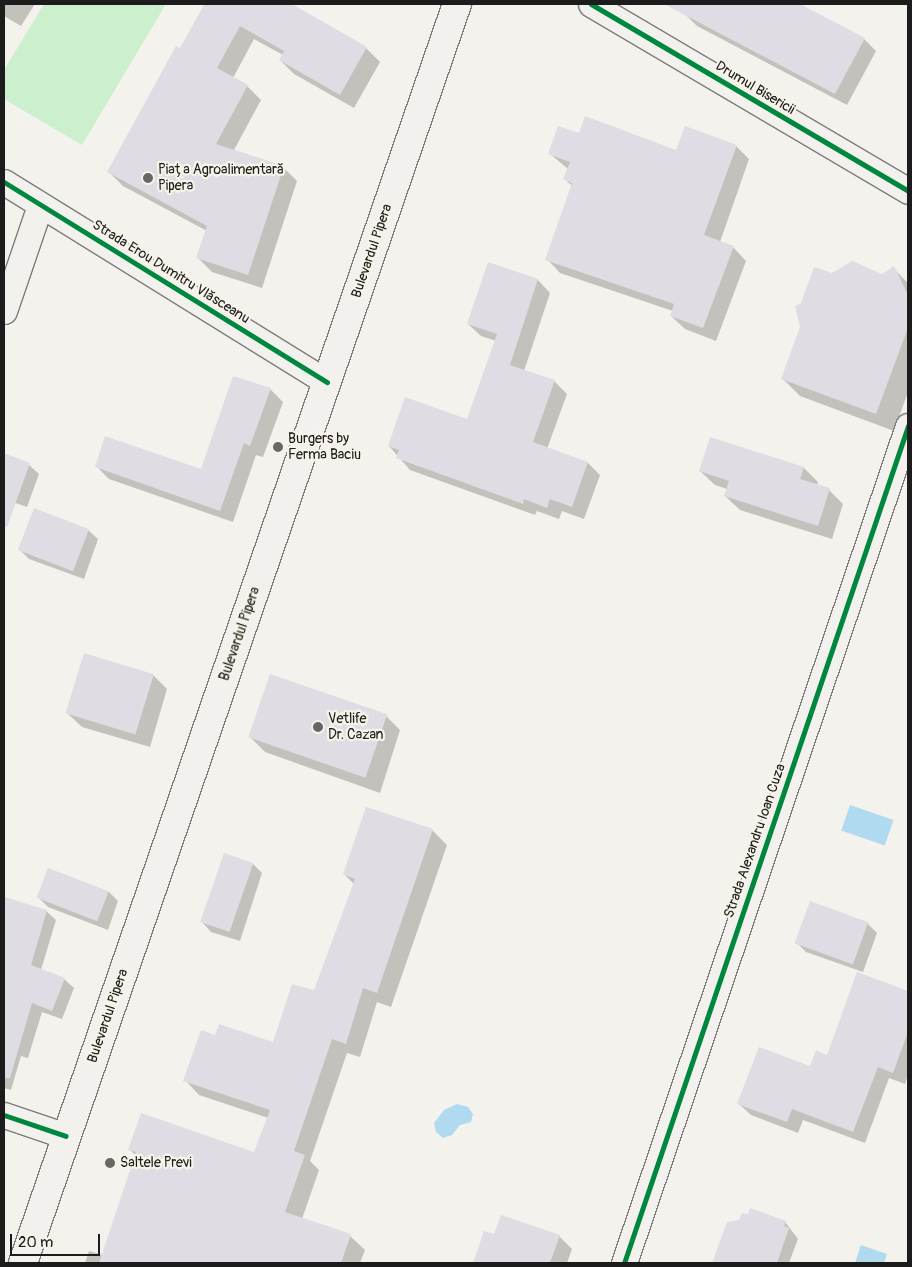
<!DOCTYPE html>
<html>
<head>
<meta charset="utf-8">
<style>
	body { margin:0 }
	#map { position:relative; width:912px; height:1267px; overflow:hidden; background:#f4f2ec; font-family:Pangolin,sans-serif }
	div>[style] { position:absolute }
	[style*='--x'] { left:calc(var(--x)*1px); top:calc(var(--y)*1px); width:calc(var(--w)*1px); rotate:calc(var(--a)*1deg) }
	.green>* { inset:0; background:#ccefcd }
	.water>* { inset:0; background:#afdaf0; transform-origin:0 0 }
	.shadow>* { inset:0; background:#0003 }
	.building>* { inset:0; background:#dfdce3; transform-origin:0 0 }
	.roads { filter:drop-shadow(1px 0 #7d7c7a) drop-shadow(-1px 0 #7d7c7a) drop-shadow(0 1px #7d7c7a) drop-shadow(0 -1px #7d7c7a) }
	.minor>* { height:25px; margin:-12.5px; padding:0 12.5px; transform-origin:12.5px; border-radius:12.5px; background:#f2f1ed }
	.secondary>* { height:28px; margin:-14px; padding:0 14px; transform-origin:14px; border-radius:14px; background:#f2f1ed }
	.cycleway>* { height:5px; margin:-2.5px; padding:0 2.5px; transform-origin:2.5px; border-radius:2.5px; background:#00873e }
	.dots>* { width:14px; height:14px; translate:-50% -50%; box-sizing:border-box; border:2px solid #f7f3e8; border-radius:50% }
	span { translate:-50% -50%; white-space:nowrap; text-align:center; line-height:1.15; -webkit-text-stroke:4.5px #f7f3e8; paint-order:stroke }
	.street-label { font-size:14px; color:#1c1c1c }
	.poi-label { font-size:14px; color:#1c1c1c }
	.left { translate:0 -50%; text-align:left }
	.frame { position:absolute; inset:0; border:5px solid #1c1c1c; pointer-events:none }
	.scale { position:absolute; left:10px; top:1234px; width:90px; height:22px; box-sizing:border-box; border:2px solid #1c1c1c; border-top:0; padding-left:6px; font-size:15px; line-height:18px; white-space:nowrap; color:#1c1c1c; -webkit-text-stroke:4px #f7f3e8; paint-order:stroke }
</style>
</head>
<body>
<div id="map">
	<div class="green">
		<i style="clip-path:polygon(44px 4px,166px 4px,82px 145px,4px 99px,4px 70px)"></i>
	</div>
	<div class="water">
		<i style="left:850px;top:805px;width:46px;height:27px;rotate:19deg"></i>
		<i style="clip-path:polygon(457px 1104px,468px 1107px,473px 1114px,471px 1122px,460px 1125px,452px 1135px,443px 1138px,436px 1132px,434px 1123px,444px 1110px)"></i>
		<i style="clip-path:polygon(861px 1245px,887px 1254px,884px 1263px,855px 1263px)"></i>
	</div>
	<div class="shadow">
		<i style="clip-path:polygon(4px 4px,35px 4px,21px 26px,4px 16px)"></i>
		<i style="clip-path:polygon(207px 4px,289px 4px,366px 48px,380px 62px,354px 108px,294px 74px,280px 60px,283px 55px,254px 39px,233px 78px,247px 86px,261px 100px,234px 150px,283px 167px,297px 181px,262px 288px,212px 272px,198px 258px,207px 231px,123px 186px,109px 172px)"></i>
		<i style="clip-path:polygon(690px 4px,786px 4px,813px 19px,864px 39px,876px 51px,847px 105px,697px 26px,685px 14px)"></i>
		<i style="clip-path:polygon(579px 134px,677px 151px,736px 146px,749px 159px,720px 242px,733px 247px,746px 261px,716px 341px,685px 329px,671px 316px,673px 311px,560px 273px,547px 259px,572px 186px,565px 179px,568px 169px,549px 153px)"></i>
		<i style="clip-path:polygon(489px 264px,538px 280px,550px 293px,524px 371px,554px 381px,567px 394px,547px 449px,588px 463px,600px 475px,584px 519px,562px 511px,559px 519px,537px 511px,535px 515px,410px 470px,389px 446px,467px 420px,496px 341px,481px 336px,468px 324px)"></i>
		<i style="clip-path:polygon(893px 268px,908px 283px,908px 392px,894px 431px,800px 396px,783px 379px,802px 327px,802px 304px,832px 274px,882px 275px)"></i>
		<i style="clip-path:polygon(270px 389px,283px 402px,263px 457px,256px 455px,233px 522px,109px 479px,96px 466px,201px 471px)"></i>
		<i style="clip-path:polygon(711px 439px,804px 468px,818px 482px,817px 486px,829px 490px,843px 504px,832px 539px,740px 510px,725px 496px,727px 489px,715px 485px,700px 471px)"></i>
		<i style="clip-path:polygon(4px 455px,29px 465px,39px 474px,27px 507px,4px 499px)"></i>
		<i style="clip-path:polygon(88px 530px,98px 539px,84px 579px,29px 559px,20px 550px)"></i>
		<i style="clip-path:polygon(153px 675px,167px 689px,150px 747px,82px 727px,67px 713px)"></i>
		<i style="clip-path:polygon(386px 716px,400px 730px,380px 793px,265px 752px,251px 738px)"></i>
		<i style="clip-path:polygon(367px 808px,433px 831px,447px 845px,391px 1007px,377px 1002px,360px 1057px,347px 1053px,310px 1161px,319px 1170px,302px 1219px,350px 1236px,365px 1250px,360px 1263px,85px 1263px,89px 1251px,103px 1255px,136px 1156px,129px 1149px,255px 1154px,268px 1118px,199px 1095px,185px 1080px,216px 1036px,274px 1044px,314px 992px,354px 884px,344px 874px)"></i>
		<i style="clip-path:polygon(253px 864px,262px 873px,240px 941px,211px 932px,202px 922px)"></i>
		<i style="clip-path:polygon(49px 869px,109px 892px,118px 901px,108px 930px,48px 907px,38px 897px)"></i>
		<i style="clip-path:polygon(4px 898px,46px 911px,56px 920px,41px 970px,64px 979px,74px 988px,62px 1019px,42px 1012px,28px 1058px,21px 1056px,11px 1090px,4px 1088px)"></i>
		<i style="clip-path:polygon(867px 923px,877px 933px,863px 972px,806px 952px,796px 942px)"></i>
		<i style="clip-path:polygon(858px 974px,908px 992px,908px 1075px,905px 1084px,889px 1078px,865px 1143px,803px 1120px,798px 1133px,751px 1115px,739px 1104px,828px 1056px)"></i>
		<i style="clip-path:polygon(785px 1222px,798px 1239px,789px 1263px,713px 1263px,727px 1223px)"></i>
		<i style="clip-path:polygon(485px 1232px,495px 1236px,559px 1236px,572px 1249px,567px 1263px,474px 1263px)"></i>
	</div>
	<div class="building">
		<i style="clip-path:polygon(201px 4px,292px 4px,367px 47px,340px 95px,279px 60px,284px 51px,240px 26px,217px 68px,248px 85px,216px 144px,284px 166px,248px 275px,196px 258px,207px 226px,107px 172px,176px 46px,180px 48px,204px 5px)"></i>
		<i style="clip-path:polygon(664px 4px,800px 4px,865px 38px,835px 94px)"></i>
		<i style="clip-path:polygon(585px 116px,676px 150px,685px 126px,737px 145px,704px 235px,734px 246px,703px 328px,670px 316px,674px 304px,545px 260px,572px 183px,563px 179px,570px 162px,548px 154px,558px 126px,579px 133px)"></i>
		<i style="clip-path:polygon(852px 261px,882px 274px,894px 266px,908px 295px,908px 328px,876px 414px,781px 379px,800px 327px,795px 306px,801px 303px,814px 267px,832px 273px)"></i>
		<i style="clip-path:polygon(488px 262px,538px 279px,510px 365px,555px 380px,533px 442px,588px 462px,572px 507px,550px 499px,547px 508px,524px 499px,523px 504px,396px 458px,399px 450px,388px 446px,405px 397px,467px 419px,497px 334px,467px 324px)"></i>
		<i style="clip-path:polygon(233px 376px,271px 388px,250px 446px,244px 443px,220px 511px,95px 467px,105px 436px,201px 469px)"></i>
		<i style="clip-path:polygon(710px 437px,804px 467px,800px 479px,830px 488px,818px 526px,724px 496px,729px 481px,699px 471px)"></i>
		<i style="clip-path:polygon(4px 453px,30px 463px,7px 527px,4px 526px)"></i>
		<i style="left:34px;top:508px;width:59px;height:45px;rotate:21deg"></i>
		<i style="left:84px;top:653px;width:73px;height:63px;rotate:17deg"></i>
		<i style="left:270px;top:674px;width:124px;height:67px;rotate:19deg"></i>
		<i style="clip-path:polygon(366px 807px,433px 829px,377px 993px,363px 988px,346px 1044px,332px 1039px,294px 1151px,305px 1155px,285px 1212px,351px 1234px,341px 1263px,99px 1263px,136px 1152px,128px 1150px,141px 1113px,254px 1152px,270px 1110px,183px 1081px,201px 1030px,215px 1035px,219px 1024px,273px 1042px,292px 984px,314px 990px,355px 879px,343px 874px)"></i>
		<i style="left:224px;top:853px;width:31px;height:73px;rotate:19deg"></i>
		<i style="left:48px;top:868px;width:65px;height:32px;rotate:21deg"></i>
		<i style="clip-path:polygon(4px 897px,47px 910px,31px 965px,65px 978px,52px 1011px,32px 1003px,10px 1078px,4px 1078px)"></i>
		<i style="left:810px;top:901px;width:62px;height:45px;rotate:20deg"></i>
		<i style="clip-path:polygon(857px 972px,908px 991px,908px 1032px,893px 1073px,878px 1067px,853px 1132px,792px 1109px,787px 1122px,737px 1104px,759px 1047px,810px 1066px,816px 1050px,827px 1055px)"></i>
		<i style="clip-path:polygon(750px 1208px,786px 1221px,784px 1226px,789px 1228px,777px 1263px,712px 1263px,727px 1222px,739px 1220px,742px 1213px,748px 1214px)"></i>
		<i style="clip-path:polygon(501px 1215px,560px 1235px,550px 1263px,473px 1263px,484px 1231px,494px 1234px)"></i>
	</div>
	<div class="roads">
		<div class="minor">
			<i style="--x:591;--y:4;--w:368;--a:30.5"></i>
			<i style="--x:4;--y:182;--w:380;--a:31.8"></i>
			<i style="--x:4;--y:311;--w:112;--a:-71.2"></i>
			<i style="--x:4;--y:1115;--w:65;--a:18.7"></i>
			<i style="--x:624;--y:1263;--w:884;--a:-71.26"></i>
		</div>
		<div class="secondary">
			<i style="--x:23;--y:1263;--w:1332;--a:-70.98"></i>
		</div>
	</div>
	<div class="cycleway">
		<i style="--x:591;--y:4;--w:368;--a:30.5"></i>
		<i style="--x:4;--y:182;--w:380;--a:31.8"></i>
		<i style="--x:4;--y:1115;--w:65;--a:18.7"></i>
		<i style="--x:624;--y:1263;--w:884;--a:-71.26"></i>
	</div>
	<div class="dots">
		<i style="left:148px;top:178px;background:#686765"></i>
		<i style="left:278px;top:447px;background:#686765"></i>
		<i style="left:318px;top:727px;background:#686765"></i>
		<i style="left:110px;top:1163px;background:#686765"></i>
	</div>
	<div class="street-label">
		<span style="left:755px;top:88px;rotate:31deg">Drumul Bisericii</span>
		<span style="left:372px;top:251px;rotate:-71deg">Bulevardul Pipera</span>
		<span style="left:171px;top:272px;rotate:32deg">Strada Erou Dumitru Vlăsceanu</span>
		<span style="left:240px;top:634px;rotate:-71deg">Bulevardul Pipera</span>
		<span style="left:755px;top:841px;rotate:-71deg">Strada Alexandru Ioan Cuza</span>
		<span style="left:108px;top:1016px;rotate:-71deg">Bulevardul Pipera</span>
	</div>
	<div class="poi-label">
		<span class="left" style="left:158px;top:178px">Piața Agroalimentară<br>Pipera</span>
		<span class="left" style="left:288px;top:447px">Burgers by<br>Ferma Baciu</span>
		<span class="left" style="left:328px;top:727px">Vetlife<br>Dr. Cazan</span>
		<span class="left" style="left:120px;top:1163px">Saltele Previ</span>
	</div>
	<div class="frame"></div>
	<div class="scale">20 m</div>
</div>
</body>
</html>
